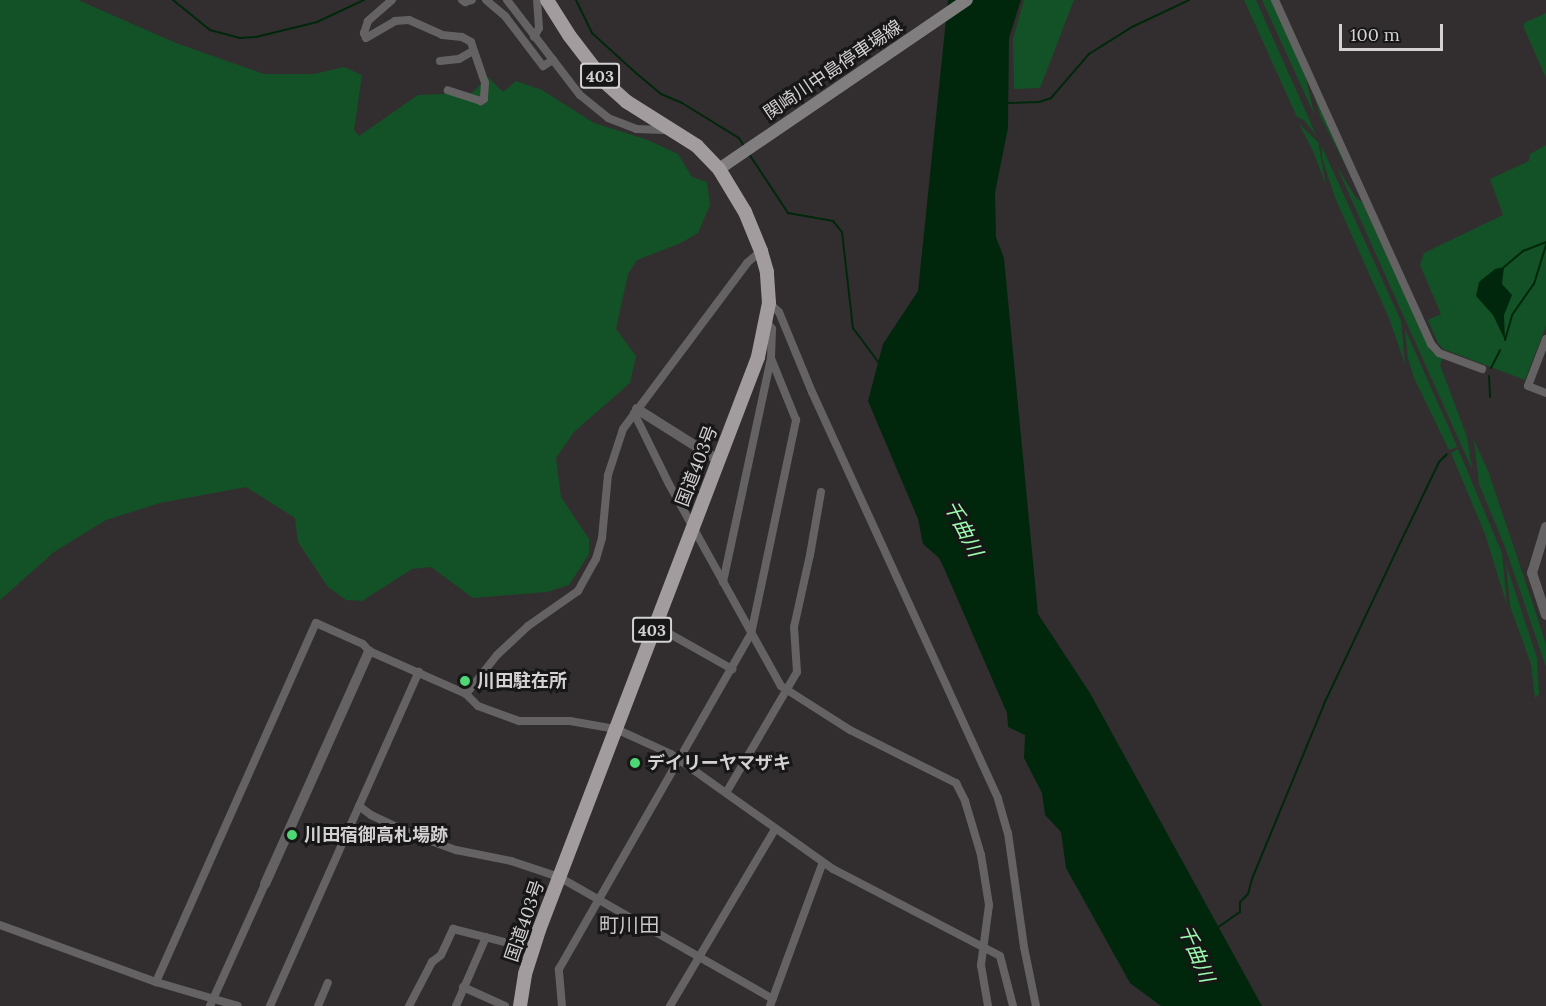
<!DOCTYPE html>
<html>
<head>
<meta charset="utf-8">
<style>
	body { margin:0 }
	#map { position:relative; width:1546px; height:1006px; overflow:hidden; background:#322e2f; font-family:Lora,"Noto Sans JP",serif }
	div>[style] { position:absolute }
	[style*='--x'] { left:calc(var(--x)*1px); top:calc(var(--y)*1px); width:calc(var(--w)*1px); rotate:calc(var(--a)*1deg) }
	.green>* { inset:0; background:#135226 }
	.water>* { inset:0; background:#00270c }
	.stream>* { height:2px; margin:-1px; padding:0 1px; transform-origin:1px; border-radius:1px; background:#00270c }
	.minor>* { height:8px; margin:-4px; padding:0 4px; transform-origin:4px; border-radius:4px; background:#646262 }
	.tertiary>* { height:10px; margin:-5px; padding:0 5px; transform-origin:5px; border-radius:5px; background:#646262 }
	.secondary>* { height:12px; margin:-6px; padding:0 6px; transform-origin:6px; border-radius:6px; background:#817e7f }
	.trunk>* { height:14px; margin:-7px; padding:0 7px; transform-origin:7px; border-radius:7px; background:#a29c9e }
	.dots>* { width:16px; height:16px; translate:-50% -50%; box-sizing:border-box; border:3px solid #181717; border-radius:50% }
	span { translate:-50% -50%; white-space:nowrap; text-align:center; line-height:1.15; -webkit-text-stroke:6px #181717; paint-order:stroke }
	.shield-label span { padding:2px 4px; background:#181717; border:2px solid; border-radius:4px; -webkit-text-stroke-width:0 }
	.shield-label { font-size:16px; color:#d4d1d2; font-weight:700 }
	.street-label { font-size:18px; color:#d4d1d2 }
	.poi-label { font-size:18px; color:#d4d1d2; font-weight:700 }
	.left { translate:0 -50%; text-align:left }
	.water-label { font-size:20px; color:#9bfbae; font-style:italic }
	.neighbourhood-label { font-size:20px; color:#cbc6c7 }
	.scale { position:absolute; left:1339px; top:24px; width:104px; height:27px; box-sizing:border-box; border:3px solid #d4d1d2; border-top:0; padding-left:8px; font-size:18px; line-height:21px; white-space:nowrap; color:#d4d1d2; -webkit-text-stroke:4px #181717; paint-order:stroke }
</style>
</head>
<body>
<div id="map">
	<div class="green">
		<i style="clip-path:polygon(0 0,78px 0,176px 43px,264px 74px,314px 74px,344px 67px,362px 75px,354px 130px,359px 136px,418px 95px,472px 93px,488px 77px,503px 92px,516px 81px,542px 90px,594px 123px,648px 140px,678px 154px,692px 177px,707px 182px,710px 205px,698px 233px,681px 243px,637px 260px,628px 274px,616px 329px,636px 356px,630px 383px,574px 432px,556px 458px,561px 497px,589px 539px,589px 554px,569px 585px,547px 592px,473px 598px,431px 567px,412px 569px,362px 601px,346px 600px,328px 587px,298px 542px,295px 518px,246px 487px,160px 503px,106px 520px,54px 552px,0 600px)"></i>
		<i style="clip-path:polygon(1024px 0,1074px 0,1040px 88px,1014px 89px,1013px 39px)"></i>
		<i style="clip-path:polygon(1244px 0,1256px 0,1317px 137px,1304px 120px,1297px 117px)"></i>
		<i style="clip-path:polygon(1262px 0,1273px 0,1305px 74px,1314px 114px)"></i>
		<i style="clip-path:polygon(1546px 13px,1546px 78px,1524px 28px,1524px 23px)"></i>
		<i style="clip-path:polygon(1313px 92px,1355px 185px,1320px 115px)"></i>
		<i style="clip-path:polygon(1299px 124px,1318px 142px,1326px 185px,1313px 151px)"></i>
		<i style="clip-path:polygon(1546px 145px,1546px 326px,1525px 380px,1443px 349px,1438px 343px,1428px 320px,1441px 314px,1420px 265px,1424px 253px,1503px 215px,1490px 179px,1529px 161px,1530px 154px)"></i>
		<i style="clip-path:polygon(1322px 147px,1401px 321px,1405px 364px,1389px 318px,1336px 200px,1322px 158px)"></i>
		<i style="clip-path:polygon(1336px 165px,1356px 198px,1362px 202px,1430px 350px,1443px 357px,1440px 365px,1467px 437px,1472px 469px)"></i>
		<i style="clip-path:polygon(1405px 329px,1456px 444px,1457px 447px,1449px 450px,1414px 378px,1408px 359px)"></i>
		<i style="clip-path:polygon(1474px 440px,1488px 471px,1533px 604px,1546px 645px,1546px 667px,1505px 547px,1479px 484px)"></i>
		<i style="clip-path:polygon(1458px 449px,1502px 553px,1507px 605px,1485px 534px,1451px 453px)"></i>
		<i style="clip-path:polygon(1506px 564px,1537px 658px,1539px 694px,1535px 698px,1531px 664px,1510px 606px)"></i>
	</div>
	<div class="water">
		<i style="clip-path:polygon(948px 0,1021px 0,1009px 38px,1008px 128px,995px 193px,996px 237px,1004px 258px,1038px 614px,1090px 693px,1262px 1006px,1161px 1006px,1130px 983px,1066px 868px,1061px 832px,1045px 815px,1042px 793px,1024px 758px,1025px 735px,1008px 727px,1007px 713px,944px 568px,939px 558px,923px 544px,918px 519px,868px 401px,883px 344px,918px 291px)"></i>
		<i style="clip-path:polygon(1504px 267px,1502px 284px,1512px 295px,1504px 315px,1505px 340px,1493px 315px,1476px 296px,1479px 282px,1495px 269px)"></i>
	</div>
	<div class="stream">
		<i style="--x:173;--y:0;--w:48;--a:39"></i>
		<i style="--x:210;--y:30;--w:30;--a:15"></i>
		<i style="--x:239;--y:38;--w:17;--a:-3"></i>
		<i style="--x:256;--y:37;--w:63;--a:-13.8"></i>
		<i style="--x:317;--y:22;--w:52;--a:-25.1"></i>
		<i style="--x:576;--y:0;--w:37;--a:64"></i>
		<i style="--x:592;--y:33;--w:59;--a:42.3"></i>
		<i style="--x:636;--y:73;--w:33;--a:40"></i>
		<i style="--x:661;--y:94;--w:23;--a:23"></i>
		<i style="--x:682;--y:103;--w:67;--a:31.6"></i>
		<i style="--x:739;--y:138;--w:9;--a:58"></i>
		<i style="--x:1008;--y:103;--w:31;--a:-2"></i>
		<i style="--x:1039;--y:102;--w:13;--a:-18"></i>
		<i style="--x:1051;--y:98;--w:58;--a:-49.2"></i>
		<i style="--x:1089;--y:54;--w:51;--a:-32.1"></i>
		<i style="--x:1132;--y:27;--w:63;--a:-25.3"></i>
		<i style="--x:749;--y:154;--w:71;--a:56.5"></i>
		<i style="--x:788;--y:213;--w:46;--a:10.1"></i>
		<i style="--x:833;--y:221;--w:14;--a:51"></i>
		<i style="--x:842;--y:232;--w:97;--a:83.5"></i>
		<i style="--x:853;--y:328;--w:44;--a:53.4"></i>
		<i style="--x:1504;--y:267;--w:25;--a:-40"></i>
		<i style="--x:1523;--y:251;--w:25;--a:-21"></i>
		<i style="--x:1505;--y:340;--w:26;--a:-74"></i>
		<i style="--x:1512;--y:315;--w:38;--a:-55"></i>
		<i style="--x:1534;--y:284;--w:41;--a:-72.9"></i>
		<i style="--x:1491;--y:368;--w:20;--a:-63"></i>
		<i style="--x:1489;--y:376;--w:21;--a:87"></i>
		<i style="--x:1217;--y:928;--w:28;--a:-35"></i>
		<i style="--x:1240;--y:912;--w:10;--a:-90"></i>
		<i style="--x:1240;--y:902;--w:11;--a:-45"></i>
		<i style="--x:1248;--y:894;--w:16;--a:-75"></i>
		<i style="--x:1252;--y:879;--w:189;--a:-67.6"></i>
		<i style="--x:1324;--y:704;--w:189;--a:-64.7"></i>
		<i style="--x:1405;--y:533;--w:79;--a:-64.4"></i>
		<i style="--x:1439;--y:462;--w:11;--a:-45"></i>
	</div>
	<div class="minor">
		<i style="--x:392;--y:0;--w:32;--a:139"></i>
		<i style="--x:368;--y:21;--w:13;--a:108"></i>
		<i style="--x:364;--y:33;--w:5;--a:68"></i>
		<i style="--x:366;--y:38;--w:34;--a:-30"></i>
		<i style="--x:395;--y:21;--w:14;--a:-4"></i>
		<i style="--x:409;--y:20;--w:36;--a:24"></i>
		<i style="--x:442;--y:35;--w:20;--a:6"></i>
		<i style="--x:462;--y:37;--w:10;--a:29"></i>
		<i style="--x:471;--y:42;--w:43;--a:71.1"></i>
		<i style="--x:485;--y:83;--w:16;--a:94"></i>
		<i style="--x:484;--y:99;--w:4;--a:146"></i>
		<i style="--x:481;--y:101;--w:35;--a:-162"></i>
		<i style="--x:462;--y:0;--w:4;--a:34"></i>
		<i style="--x:465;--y:2;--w:7;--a:-16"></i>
		<i style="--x:486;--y:0;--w:25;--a:40"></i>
		<i style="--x:505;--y:16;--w:63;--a:52.8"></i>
		<i style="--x:543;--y:66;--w:12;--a:-31"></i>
		<i style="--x:507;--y:0;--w:120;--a:52.5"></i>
		<i style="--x:580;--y:95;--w:36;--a:39"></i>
		<i style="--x:608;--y:118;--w:30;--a:21"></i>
		<i style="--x:636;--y:129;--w:34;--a:2"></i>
		<i style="--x:1275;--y:0;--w:378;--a:65.6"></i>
		<i style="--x:1431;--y:344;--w:12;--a:48"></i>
		<i style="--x:1439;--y:353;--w:46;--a:20.4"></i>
		<i style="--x:534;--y:37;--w:10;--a:-61"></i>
		<i style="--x:539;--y:28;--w:28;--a:-94"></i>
		<i style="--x:440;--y:61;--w:19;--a:-6"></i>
		<i style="--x:459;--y:59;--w:16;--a:-30"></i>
		<i style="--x:769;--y:303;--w:13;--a:42"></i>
		<i style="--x:779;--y:312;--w:87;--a:67.6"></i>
		<i style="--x:812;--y:392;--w:447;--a:65.4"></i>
		<i style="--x:998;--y:799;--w:35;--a:74"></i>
		<i style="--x:1008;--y:833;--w:115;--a:82"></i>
		<i style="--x:1024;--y:947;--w:60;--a:78.5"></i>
		<i style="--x:1546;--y:339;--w:50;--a:111"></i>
		<i style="--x:1528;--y:386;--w:19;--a:21"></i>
		<i style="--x:634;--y:413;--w:79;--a:63.8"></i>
		<i style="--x:669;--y:484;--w:231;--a:61"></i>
		<i style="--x:781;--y:686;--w:82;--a:32.5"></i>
		<i style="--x:850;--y:730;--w:119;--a:26.6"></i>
		<i style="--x:956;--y:783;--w:20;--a:63"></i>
		<i style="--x:965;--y:801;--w:56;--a:73.5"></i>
		<i style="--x:981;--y:855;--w:51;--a:80.9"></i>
		<i style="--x:989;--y:905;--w:61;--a:97.6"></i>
		<i style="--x:981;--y:965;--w:42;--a:80.3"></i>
		<i style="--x:723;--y:582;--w:229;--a:-77.9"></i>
		<i style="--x:654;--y:625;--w:90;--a:29.4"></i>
		<i style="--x:466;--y:694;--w:50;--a:-51.5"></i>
		<i style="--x:497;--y:655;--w:42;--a:-43.1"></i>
		<i style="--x:528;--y:626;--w:61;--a:-35"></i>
		<i style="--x:578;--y:591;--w:37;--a:-61"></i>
		<i style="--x:596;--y:559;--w:22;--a:-74"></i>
		<i style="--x:602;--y:538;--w:63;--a:-84.6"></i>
		<i style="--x:608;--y:475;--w:48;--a:-71.9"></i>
		<i style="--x:623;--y:429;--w:207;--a:-53.2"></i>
		<i style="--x:747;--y:263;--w:18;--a:-41"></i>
		<i style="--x:726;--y:793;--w:140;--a:-59.6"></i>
		<i style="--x:797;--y:672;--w:45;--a:-93.8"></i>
		<i style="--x:794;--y:627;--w:74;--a:-77.5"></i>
		<i style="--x:810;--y:555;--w:64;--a:-80.1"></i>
		<i style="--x:359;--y:806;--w:15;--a:37"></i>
		<i style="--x:371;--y:815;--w:47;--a:24.9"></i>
		<i style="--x:414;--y:835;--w:45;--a:19.7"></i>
		<i style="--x:456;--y:850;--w:56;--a:11.3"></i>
		<i style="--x:511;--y:861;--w:51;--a:18.4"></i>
		<i style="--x:559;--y:877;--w:246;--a:29.7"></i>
		<i style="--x:0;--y:925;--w:166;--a:20.1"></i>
		<i style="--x:156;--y:982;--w:85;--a:16.3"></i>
		<i style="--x:156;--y:982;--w:393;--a:-66"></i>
		<i style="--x:316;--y:623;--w:51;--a:24.1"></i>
		<i style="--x:363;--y:644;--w:9;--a:49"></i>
		<i style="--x:369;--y:651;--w:106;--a:23.9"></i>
		<i style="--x:466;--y:694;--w:17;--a:45"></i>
		<i style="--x:478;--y:706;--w:44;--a:20.1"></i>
		<i style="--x:519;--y:721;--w:51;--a:0"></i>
		<i style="--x:570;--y:721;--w:47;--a:9.9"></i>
		<i style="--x:616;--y:729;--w:60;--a:24.4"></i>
		<i style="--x:671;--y:754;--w:199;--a:35.4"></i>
		<i style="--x:833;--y:869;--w:188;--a:27.5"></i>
		<i style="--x:1000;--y:956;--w:52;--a:75.4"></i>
		<i style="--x:463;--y:987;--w:46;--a:24.3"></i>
		<i style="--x:210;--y:1006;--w:134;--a:-65.7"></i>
		<i style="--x:270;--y:1006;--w:366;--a:-66"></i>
		<i style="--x:318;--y:1006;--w:25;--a:-67"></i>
		<i style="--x:409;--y:1006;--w:50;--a:-62.4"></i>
		<i style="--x:432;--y:962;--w:11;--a:-38"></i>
		<i style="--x:441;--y:955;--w:29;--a:-65"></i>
		<i style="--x:453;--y:929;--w:81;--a:14.2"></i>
		<i style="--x:456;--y:1006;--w:75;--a:-66.5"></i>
		<i style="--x:562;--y:1006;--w:37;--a:-95"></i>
		<i style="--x:559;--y:969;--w:386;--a:-60.2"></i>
		<i style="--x:751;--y:634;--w:219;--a:-78.1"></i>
		<i style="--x:796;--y:420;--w:67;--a:-112"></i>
		<i style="--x:771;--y:358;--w:29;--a:-88"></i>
		<i style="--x:772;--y:329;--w:10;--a:-127"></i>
		<i style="--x:670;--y:1006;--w:206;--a:-59.3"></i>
		<i style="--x:770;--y:1006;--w:153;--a:-69.8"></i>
	</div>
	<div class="tertiary">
		<i style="--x:637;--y:409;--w:96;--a:32.2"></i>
		<i style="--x:1546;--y:527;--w:48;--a:106.9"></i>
		<i style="--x:1532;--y:573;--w:44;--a:71.6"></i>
		<i style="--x:265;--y:884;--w:255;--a:-65.9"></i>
	</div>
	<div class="secondary">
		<i style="--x:719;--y:169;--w:300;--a:-34.3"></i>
	</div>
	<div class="trunk">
		<i style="--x:520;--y:1006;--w:32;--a:-81"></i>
		<i style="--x:525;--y:974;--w:46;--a:-72.3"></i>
		<i style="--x:539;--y:930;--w:613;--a:-69.08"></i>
		<i style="--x:758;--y:357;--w:55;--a:-78.5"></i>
		<i style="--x:769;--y:303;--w:31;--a:-94"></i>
		<i style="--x:767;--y:272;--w:22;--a:-106"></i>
		<i style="--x:761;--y:251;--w:42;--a:-112.3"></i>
		<i style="--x:745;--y:212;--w:50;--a:-121.2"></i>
		<i style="--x:719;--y:169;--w:32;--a:-134"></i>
		<i style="--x:697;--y:146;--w:83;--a:-147.8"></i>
		<i style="--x:627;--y:102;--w:30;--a:-138"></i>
		<i style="--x:605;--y:82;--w:59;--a:-127.5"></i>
		<i style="--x:569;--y:35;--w:41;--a:-122.2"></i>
	</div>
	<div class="dots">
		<i style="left:465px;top:681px;background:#4fd675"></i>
		<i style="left:635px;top:763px;background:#4fd675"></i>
		<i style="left:292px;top:835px;background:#4fd675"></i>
	</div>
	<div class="shield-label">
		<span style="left:600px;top:76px">403</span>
		<span style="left:652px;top:630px">403</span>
	</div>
	<div class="street-label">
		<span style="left:833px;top:70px;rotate:-34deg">関崎川中島停車場線</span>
		<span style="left:697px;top:466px;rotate:-69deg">国道403号</span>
		<span style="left:525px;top:921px;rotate:-71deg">国道403号</span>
	</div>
	<div class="poi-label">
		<span class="left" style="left:477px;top:681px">川田駐在所</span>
		<span class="left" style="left:647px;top:763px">デイリーヤマザキ</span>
		<span class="left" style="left:304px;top:835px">川田宿御高札場跡</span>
	</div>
	<div class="water-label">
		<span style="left:964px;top:528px;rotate:63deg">千曲川</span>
		<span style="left:1197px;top:953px;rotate:67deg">千曲川</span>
	</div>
	<div class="neighbourhood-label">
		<span style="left:629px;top:924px">町川田</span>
	</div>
	<div class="scale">100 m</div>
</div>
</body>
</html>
